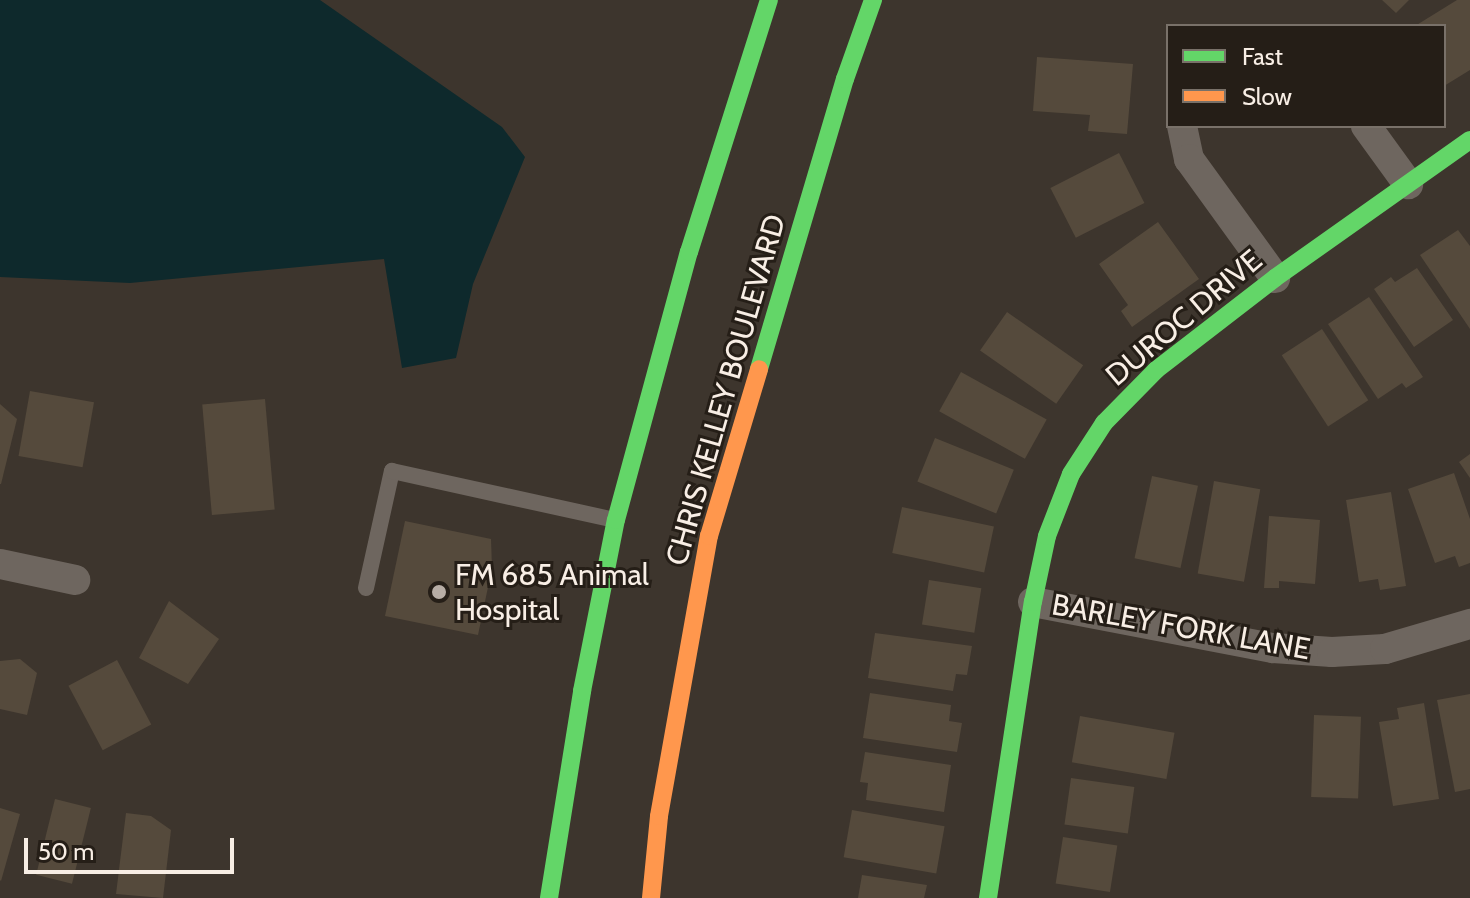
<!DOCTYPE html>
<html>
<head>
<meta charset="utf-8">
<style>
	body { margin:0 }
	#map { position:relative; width:1470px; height:898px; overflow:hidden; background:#3d352d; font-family:Cabin,sans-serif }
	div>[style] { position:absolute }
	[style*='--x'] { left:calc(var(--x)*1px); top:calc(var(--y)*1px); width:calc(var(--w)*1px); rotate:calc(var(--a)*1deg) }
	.water>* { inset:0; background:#0e292c }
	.building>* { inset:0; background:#554a3c; transform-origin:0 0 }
	.lane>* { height:16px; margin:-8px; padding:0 8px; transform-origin:8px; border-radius:8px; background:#6e665f }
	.street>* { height:30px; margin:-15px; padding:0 15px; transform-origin:15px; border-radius:15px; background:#6e665f }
	.fast>* { height:18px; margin:-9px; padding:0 9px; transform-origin:9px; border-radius:9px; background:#63d668 }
	.slow>* { height:18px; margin:-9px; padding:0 9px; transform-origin:9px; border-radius:9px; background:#ff974d }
	.dots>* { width:22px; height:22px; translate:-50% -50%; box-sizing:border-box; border:4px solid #251e17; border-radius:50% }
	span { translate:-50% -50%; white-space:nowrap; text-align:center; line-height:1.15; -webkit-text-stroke:6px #251e17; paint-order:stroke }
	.street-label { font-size:30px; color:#f8eee5 }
	.poi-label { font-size:30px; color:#f8eee5 }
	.left { translate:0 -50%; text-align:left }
	.legend { position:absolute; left:1166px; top:24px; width:280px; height:104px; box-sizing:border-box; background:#251e17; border:2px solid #797169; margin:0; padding:10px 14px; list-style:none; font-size:24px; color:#f8eee5 }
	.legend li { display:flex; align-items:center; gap:16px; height:40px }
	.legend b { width:40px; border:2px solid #797169 }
	.scale { position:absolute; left:24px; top:838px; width:210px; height:36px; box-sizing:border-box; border:4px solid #f8eee5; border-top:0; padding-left:10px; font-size:24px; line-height:28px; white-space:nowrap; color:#f8eee5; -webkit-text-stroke:6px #251e17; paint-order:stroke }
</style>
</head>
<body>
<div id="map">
	<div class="water">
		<i style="clip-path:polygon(0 0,320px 0,502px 127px,525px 157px,473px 284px,456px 358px,402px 368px,384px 259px,130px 283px,0 277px)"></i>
	</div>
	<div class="building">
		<i style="clip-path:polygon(1382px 0,1409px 0,1396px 13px)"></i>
		<i style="clip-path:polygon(1457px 0,1470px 0,1470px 70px,1444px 86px,1444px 26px,1415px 26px)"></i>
		<i style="clip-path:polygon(1037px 57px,1133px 64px,1127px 134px,1088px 131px,1090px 115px,1033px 111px)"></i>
		<i style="left:1119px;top:153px;width:56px;height:77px;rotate:63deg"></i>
		<i style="clip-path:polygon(1158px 222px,1199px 279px,1132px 327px,1121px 311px,1128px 305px,1099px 264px)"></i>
		<i style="clip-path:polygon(1458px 230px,1470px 246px,1470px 329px,1420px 255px)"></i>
		<i style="clip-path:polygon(1417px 268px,1453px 320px,1414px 347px,1374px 289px,1391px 277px,1395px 282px)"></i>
		<i style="clip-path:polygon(1369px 297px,1423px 377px,1406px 388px,1402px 383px,1378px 399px,1328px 324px)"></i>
		<i style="left:1007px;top:312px;width:93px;height:47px;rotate:35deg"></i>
		<i style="left:1322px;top:329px;width:85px;height:48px;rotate:57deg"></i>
		<i style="left:961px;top:372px;width:98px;height:45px;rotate:29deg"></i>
		<i style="left:30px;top:391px;width:65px;height:66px;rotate:10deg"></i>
		<i style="left:265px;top:399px;width:111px;height:63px;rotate:85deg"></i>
		<i style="clip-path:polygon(0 404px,17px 419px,1px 484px,0 484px)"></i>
		<i style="left:935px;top:438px;width:85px;height:47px;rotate:22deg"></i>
		<i style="clip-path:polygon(1470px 454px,1470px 478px,1459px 462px)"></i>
		<i style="clip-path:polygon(1454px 473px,1470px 519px,1470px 563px,1459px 567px,1455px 556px,1435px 563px,1408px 489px)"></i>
		<i style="left:1152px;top:476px;width:47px;height:84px;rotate:12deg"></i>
		<i style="left:1214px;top:481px;width:47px;height:94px;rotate:10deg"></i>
		<i style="clip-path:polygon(1391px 492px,1406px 586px,1380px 590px,1378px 579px,1359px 582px,1346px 500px)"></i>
		<i style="left:902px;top:507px;width:94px;height:47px;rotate:12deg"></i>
		<i style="clip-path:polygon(1269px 516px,1320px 520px,1315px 584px,1279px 581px,1279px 588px,1264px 588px)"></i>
		<i style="clip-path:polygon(405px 521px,491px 539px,492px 568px,478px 635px,385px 616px)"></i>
		<i style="left:929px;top:580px;width:53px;height:45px;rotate:9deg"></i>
		<i style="clip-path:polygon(169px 601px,219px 639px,188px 684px,139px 658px)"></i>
		<i style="clip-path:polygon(875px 633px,972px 646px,967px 675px,956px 674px,953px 691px,868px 678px)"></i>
		<i style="clip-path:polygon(20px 659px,37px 673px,27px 715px,0 709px,0 661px)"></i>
		<i style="left:117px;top:660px;width:73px;height:55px;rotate:62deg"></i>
		<i style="clip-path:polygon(870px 693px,951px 705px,949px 721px,962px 723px,957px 752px,863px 738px)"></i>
		<i style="clip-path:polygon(1470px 694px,1470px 789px,1455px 792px,1437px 700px)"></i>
		<i style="clip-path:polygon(1424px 703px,1439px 799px,1393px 806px,1379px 722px,1399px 719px,1397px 708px)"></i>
		<i style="left:1314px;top:715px;width:47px;height:82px;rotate:2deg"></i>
		<i style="left:1080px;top:716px;width:96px;height:47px;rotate:10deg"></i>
		<i style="clip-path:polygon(865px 752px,951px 765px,944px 812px,866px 800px,868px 783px,860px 782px)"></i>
		<i style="left:1071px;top:778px;width:64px;height:47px;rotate:8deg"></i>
		<i style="left:55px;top:799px;width:37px;height:78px;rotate:14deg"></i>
		<i style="clip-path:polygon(0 808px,20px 814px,1px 881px,0 880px)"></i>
		<i style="left:852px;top:810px;width:94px;height:48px;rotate:10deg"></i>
		<i style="clip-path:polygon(126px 813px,151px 816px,171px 830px,163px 898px,116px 894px)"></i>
		<i style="left:1063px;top:837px;width:55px;height:47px;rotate:9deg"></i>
		<i style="clip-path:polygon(862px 875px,927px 885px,924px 898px,858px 898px)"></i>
	</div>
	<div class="lane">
		<i style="--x:366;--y:588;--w:120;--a:-77.5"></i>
		<i style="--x:392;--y:471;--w:227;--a:12.4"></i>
	</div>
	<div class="street">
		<i style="--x:1182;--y:126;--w:34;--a:78"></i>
		<i style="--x:1189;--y:159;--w:147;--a:54.1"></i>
		<i style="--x:1366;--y:126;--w:72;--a:54.1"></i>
		<i style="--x:0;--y:564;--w:77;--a:12"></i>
		<i style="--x:1033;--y:602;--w:244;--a:10.9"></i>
		<i style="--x:1273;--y:648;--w:59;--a:3.9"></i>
		<i style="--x:1332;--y:652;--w:53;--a:-3.2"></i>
		<i style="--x:1385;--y:649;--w:89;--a:-16.4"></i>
	</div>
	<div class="fast">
		<i style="--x:759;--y:369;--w:302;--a:-73.5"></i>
		<i style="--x:845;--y:79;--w:84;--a:-70.5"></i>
		<i style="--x:549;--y:898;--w:210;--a:-80.9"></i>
		<i style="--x:582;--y:691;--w:174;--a:-78.8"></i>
		<i style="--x:616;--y:520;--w:278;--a:-74.8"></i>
		<i style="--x:689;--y:252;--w:264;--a:-72.4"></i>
		<i style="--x:988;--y:898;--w:299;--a:-81.4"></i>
		<i style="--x:1033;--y:602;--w:67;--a:-78"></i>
		<i style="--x:1047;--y:536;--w:66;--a:-68.8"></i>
		<i style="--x:1071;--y:474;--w:61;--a:-57.1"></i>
		<i style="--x:1104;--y:423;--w:74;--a:-45.5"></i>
		<i style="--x:1156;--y:370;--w:150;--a:-37.7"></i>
		<i style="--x:1275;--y:278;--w:239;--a:-35.3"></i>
	</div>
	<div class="slow">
		<i style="--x:651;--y:898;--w:82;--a:-84.4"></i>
		<i style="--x:659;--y:816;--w:284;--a:-79.9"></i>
		<i style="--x:709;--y:536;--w:174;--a:-73.3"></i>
	</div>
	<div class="dots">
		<i style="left:439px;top:592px;background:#b7ada5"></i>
	</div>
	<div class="street-label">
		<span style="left:1184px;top:318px;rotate:-40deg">DUROC DRIVE</span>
		<span style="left:726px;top:390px;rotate:-74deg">CHRIS KELLEY BOULEVARD</span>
		<span style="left:1181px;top:627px;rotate:10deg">BARLEY FORK LANE</span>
	</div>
	<div class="poi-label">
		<span class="left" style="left:455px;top:592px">FM 685 Animal<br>Hospital</span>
	</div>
	<ul class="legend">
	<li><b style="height:10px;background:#63d668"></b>Fast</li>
	<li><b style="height:10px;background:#ff974d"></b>Slow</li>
	</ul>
	<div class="scale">50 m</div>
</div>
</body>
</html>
